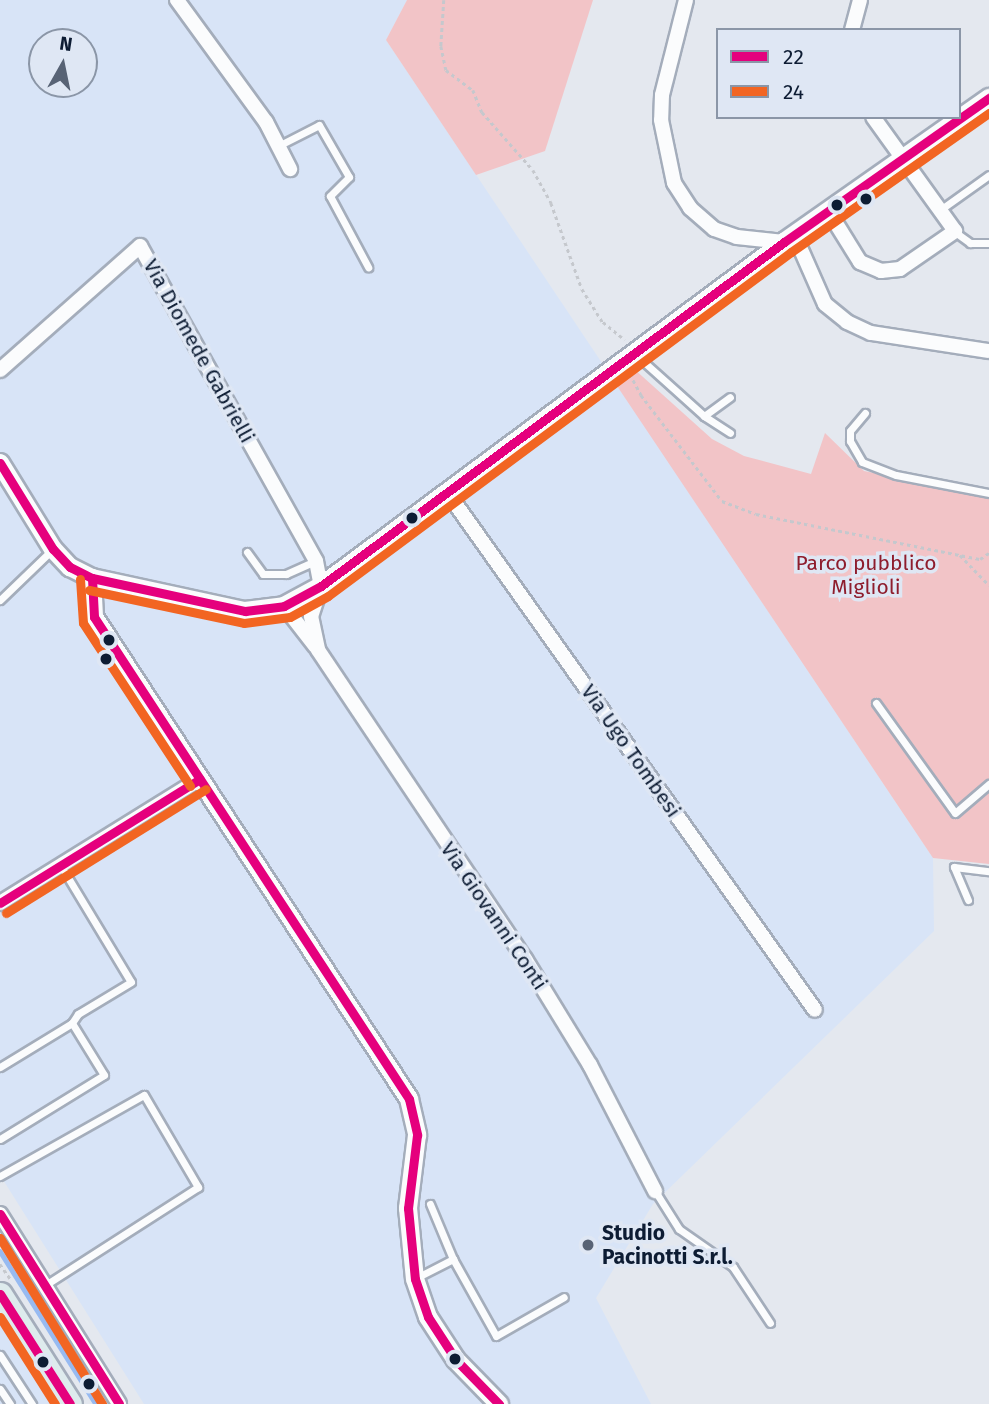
<!DOCTYPE html>
<html>
<head>
<meta charset="utf-8">
<style>
	body { margin:0 }
	#map { position:relative; width:989px; height:1404px; overflow:hidden; background:#e4e8ef; font-family:"Fira Sans",sans-serif }
	div>[style] { position:absolute }
	[style*='--x'] { left:calc(var(--x)*1px); top:calc(var(--y)*1px); width:calc(var(--w)*1px); rotate:calc(var(--a)*1deg) }
	.built>* { inset:0; background:#d8e4f7 }
	.green>* { inset:0; background:#f2c4c7 }
	.stream>* { height:4.5px; margin:-2.25px; padding:0 2.25px; transform-origin:2.25px; border-radius:2.25px; background:#97baf1 }
	.path>* { height:2.5px; margin-top:-1.25px; transform-origin:0; background:repeating-linear-gradient(90deg,#c5c8cd 0 3.5px,transparent 0 7px) }
	.roads { filter:drop-shadow(2px 0 #a4adbb) drop-shadow(-2px 0 #a4adbb) drop-shadow(0 2px #a4adbb) drop-shadow(0 -2px #a4adbb) }
	.service>* { height:7px; margin:-3.5px; padding:0 3.5px; transform-origin:3.5px; border-radius:3.5px; background:#fbfcfd }
	.minor>* { height:14px; margin:-7px; padding:0 7px; transform-origin:7px; border-radius:7px; background:#fbfcfd }
	.tertiary>* { height:18px; margin:-9px; padding:0 9px; transform-origin:9px; border-radius:9px; background:#fbfcfd }
	.primary>* { height:23px; margin:-11.5px; padding:0 11.5px; transform-origin:11.5px; border-radius:11.5px; background:#deebed }
	.bus-1>* { height:9px; margin:-4.5px; padding:0 4.5px; transform-origin:4.5px; border-radius:4.5px; background:#e5007d }
	.bus-2>* { height:9px; margin:-4.5px; padding:0 4.5px; transform-origin:4.5px; border-radius:4.5px; background:#f26522 }
	.dots>* { width:19px; height:19px; translate:-50% -50%; box-sizing:border-box; border:4px solid #dfe7f4; border-radius:50% }
	span { translate:-50% -50%; white-space:nowrap; text-align:center; line-height:1.15; -webkit-text-stroke:7px #dfe7f4; paint-order:stroke }
	.street-label { font-size:21px; color:#0d1c33 }
	.park-label { font-size:21px; color:#8e1d2d }
	.poi-label { font-size:21px; color:#0d1c33; font-weight:700 }
	.left { translate:0 -50%; text-align:left }
	.legend { position:absolute; left:716px; top:28px; width:245px; height:91px; box-sizing:border-box; background:#dfe7f4; border:2px solid #8b96a7; margin:0; padding:9px 12px; list-style:none; font-size:21px; color:#0d1c33 }
	.legend li { display:flex; align-items:center; gap:14px; height:35px }
	.legend b { width:35px; border:2px solid #8b96a7 }
	.north { position:absolute; left:28px; top:28px; width:70px; height:70px; box-sizing:border-box; background:#dfe7f4; border:2px solid #8b96a7; border-radius:50%; rotate:9deg; font-size:19px; font-weight:700; line-height:28px; text-align:center; color:#0d1c33 }
	.north::after { content:''; display:block; margin:auto; width:24px; height:32px; background:#586375; clip-path:polygon(50% 0,100% 100%,50% 72%,0 100%) }
</style>
</head>
<body>
<div id="map">
	<div class="built">
		<i style="clip-path:polygon(evenodd,0 0,407px 0,386px 40px,933px 858px,934px 931px,653px 1204px,596px 1298px,651px 1404px,144px 1404px,0 1175px,0 0,42px 42px,84px 42px,84px 84px,42px 84px,42px 42px)"></i>
		<i style="clip-path:polygon(0 1318px,55px 1404px,0 1404px)"></i>
	</div>
	<div class="green">
		<i style="clip-path:polygon(407px 0,593px 0,545px 151px,476px 175px,386px 40px)"></i>
		<i style="clip-path:polygon(633px 368px,712px 439px,744px 456px,811px 474px,825px 433px,864px 471px,989px 496px,989px 864px,933px 858px,615px 383px)"></i>
	</div>
	<div class="stream">
		<i style="--x:0;--y:1251;--w:181;--a:57.9"></i>
	</div>
	<div class="path">
		<i style="--x:444;--y:0;--w:46;--a:93.7"></i>
		<i style="--x:441;--y:46;--w:25;--a:78"></i>
		<i style="--x:446;--y:70;--w:34;--a:37"></i>
		<i style="--x:473;--y:90;--w:24;--a:68"></i>
		<i style="--x:482;--y:112;--w:77;--a:48.7"></i>
		<i style="--x:533;--y:170;--w:38;--a:61"></i>
		<i style="--x:551;--y:203;--w:91;--a:70.2"></i>
		<i style="--x:582;--y:289;--w:39;--a:58"></i>
		<i style="--x:603;--y:322;--w:28;--a:39"></i>
		<i style="--x:630;--y:374;--w:24;--a:62"></i>
		<i style="--x:641;--y:395;--w:133;--a:52.6"></i>
		<i style="--x:722;--y:501;--w:36;--a:21"></i>
		<i style="--x:756;--y:514;--w:228;--a:11.4"></i>
		<i style="--x:980;--y:559;--w:11;--a:-34"></i>
		<i style="--x:960;--y:555;--w:42;--a:46"></i>
		<i style="--x:0;--y:1264;--w:19;--a:55"></i>
	</div>
	<div class="roads">
		<div class="service">
			<i style="--x:278;--y:146;--w:46;--a:-27.1"></i>
			<i style="--x:319;--y:125;--w:60;--a:60"></i>
			<i style="--x:349;--y:177;--w:27;--a:135"></i>
			<i style="--x:330;--y:196;--w:81;--a:61.8"></i>
			<i style="--x:940;--y:210;--w:60;--a:-35.5"></i>
			<i style="--x:955;--y:232;--w:19;--a:36"></i>
			<i style="--x:970;--y:243;--w:19;--a:0"></i>
			<i style="--x:635;--y:354;--w:93;--a:41.9"></i>
			<i style="--x:704;--y:416;--w:32;--a:-36"></i>
			<i style="--x:865;--y:413;--w:23;--a:130"></i>
			<i style="--x:850;--y:431;--w:10;--a:90"></i>
			<i style="--x:850;--y:441;--w:24;--a:60"></i>
			<i style="--x:862;--y:462;--w:36;--a:21"></i>
			<i style="--x:896;--y:475;--w:95;--a:11"></i>
			<i style="--x:704;--y:416;--w:31;--a:33"></i>
			<i style="--x:247;--y:552;--w:27;--a:54"></i>
			<i style="--x:263;--y:574;--w:23;--a:0"></i>
			<i style="--x:286;--y:574;--w:32;--a:-24"></i>
			<i style="--x:0;--y:600;--w:72;--a:-43.9"></i>
			<i style="--x:876;--y:703;--w:135;--a:54.3"></i>
			<i style="--x:955;--y:813;--w:45;--a:-40.5"></i>
			<i style="--x:61;--y:866;--w:135;--a:58.9"></i>
			<i style="--x:131;--y:982;--w:62;--a:148.9"></i>
			<i style="--x:78;--y:1014;--w:11;--a:124"></i>
			<i style="--x:968;--y:900;--w:36;--a:-113"></i>
			<i style="--x:954;--y:867;--w:35;--a:7"></i>
			<i style="--x:0;--y:1067;--w:84;--a:-31.4"></i>
			<i style="--x:72;--y:1023;--w:61;--a:58.4"></i>
			<i style="--x:104;--y:1075;--w:122;--a:148.4"></i>
			<i style="--x:0;--y:1176;--w:165;--a:-29.4"></i>
			<i style="--x:144;--y:1095;--w:107;--a:59.6"></i>
			<i style="--x:198;--y:1187;--w:183;--a:147.3"></i>
			<i style="--x:655;--y:1191;--w:45;--a:57.7"></i>
			<i style="--x:679;--y:1229;--w:66;--a:35.1"></i>
			<i style="--x:733;--y:1267;--w:67;--a:56.5"></i>
			<i style="--x:430;--y:1204;--w:60;--a:67.3"></i>
			<i style="--x:453;--y:1259;--w:88;--a:60.8"></i>
			<i style="--x:496;--y:1336;--w:78;--a:-29.8"></i>
			<i style="--x:416;--y:1278;--w:42;--a:-27.2"></i>
			<i style="--x:0;--y:1355;--w:59;--a:56.9"></i>
			<i style="--x:0;--y:1389;--w:18;--a:56"></i>
		</div>
		<div class="minor">
			<i style="--x:177;--y:0;--w:151;--a:53.9"></i>
			<i style="--x:266;--y:122;--w:53;--a:62.9"></i>
			<i style="--x:686;--y:0;--w:98;--a:104.2"></i>
			<i style="--x:662;--y:95;--w:25;--a:92"></i>
			<i style="--x:661;--y:120;--w:64;--a:78.3"></i>
			<i style="--x:674;--y:183;--w:30;--a:57"></i>
			<i style="--x:690;--y:208;--w:32;--a:41"></i>
			<i style="--x:714;--y:229;--w:24;--a:19"></i>
			<i style="--x:737;--y:237;--w:47;--a:6.1"></i>
			<i style="--x:852;--y:30;--w:31;--a:-75"></i>
			<i style="--x:829;--y:212;--w:59;--a:58.2"></i>
			<i style="--x:860;--y:262;--w:23;--a:23"></i>
			<i style="--x:881;--y:271;--w:19;--a:-6"></i>
			<i style="--x:900;--y:269;--w:67;--a:-34.6"></i>
			<i style="--x:955;--y:231;--w:140;--a:-125.7"></i>
			<i style="--x:795;--y:236;--w:74;--a:66.2"></i>
			<i style="--x:825;--y:304;--w:28;--a:39"></i>
			<i style="--x:847;--y:322;--w:26;--a:25"></i>
			<i style="--x:871;--y:333;--w:119;--a:8.7"></i>
			<i style="--x:0;--y:370;--w:187;--a:-41.5"></i>
			<i style="--x:140;--y:246;--w:361;--a:60.8"></i>
			<i style="--x:316;--y:561;--w:25;--a:79"></i>
			<i style="--x:321;--y:586;--w:32;--a:108"></i>
			<i style="--x:311;--y:616;--w:35;--a:78"></i>
			<i style="--x:318;--y:650;--w:372;--a:56.2"></i>
			<i style="--x:525;--y:959;--w:124;--a:58.5"></i>
			<i style="--x:590;--y:1065;--w:142;--a:62.7"></i>
			<i style="--x:447;--y:492;--w:635;--a:54.61"></i>
			<i style="--x:284;--y:606;--w:51;--a:52.2"></i>
			<i style="--x:0;--y:903;--w:235;--a:-31.8"></i>
			<i style="--x:0;--y:1214;--w:224;--a:57.9"></i>
		</div>
		<div class="tertiary">
			<i style="--x:0;--y:463;--w:101;--a:58.4"></i>
			<i style="--x:53;--y:549;--w:25;--a:47"></i>
			<i style="--x:70;--y:567;--w:25;--a:27"></i>
			<i style="--x:92;--y:578;--w:157;--a:12.2"></i>
			<i style="--x:245;--y:611;--w:39;--a:-7"></i>
			<i style="--x:284;--y:606;--w:42;--a:-28.4"></i>
			<i style="--x:321;--y:586;--w:577;--a:-36.61"></i>
			<i style="--x:784;--y:242;--w:251;--a:-35.1"></i>
			<i style="--x:92;--y:578;--w:39;--a:87"></i>
			<i style="--x:94;--y:617;--w:576;--a:56.83"></i>
			<i style="--x:409;--y:1099;--w:37;--a:77"></i>
			<i style="--x:417;--y:1135;--w:74;--a:97"></i>
			<i style="--x:408;--y:1208;--w:71;--a:84.4"></i>
			<i style="--x:415;--y:1279;--w:40;--a:71.1"></i>
			<i style="--x:428;--y:1317;--w:51;--a:56.9"></i>
			<i style="--x:456;--y:1360;--w:62;--a:45.7"></i>
		</div>
		<div class="primary">
			<i style="--x:0;--y:1294;--w:130;--a:57.5"></i>
		</div>
	</div>
	<div class="bus-1">
		<i style="--x:0;--y:463;--w:101;--a:58.4"></i>
		<i style="--x:53;--y:549;--w:25;--a:47"></i>
		<i style="--x:70;--y:567;--w:25;--a:27"></i>
		<i style="--x:92;--y:578;--w:157;--a:12.2"></i>
		<i style="--x:245;--y:611;--w:39;--a:-7"></i>
		<i style="--x:284;--y:606;--w:42;--a:-28.4"></i>
		<i style="--x:321;--y:586;--w:577;--a:-36.61"></i>
		<i style="--x:784;--y:242;--w:251;--a:-35.1"></i>
		<i style="--x:92;--y:578;--w:39;--a:87"></i>
		<i style="--x:94;--y:617;--w:576;--a:56.83"></i>
		<i style="--x:409;--y:1099;--w:37;--a:77"></i>
		<i style="--x:417;--y:1135;--w:74;--a:97"></i>
		<i style="--x:408;--y:1208;--w:71;--a:84.4"></i>
		<i style="--x:415;--y:1279;--w:40;--a:71.1"></i>
		<i style="--x:428;--y:1317;--w:51;--a:56.9"></i>
		<i style="--x:456;--y:1360;--w:62;--a:45.7"></i>
		<i style="--x:0;--y:903;--w:235;--a:-31.8"></i>
		<i style="--x:0;--y:1214;--w:224;--a:57.9"></i>
		<i style="--x:0;--y:1294;--w:130;--a:57.5"></i>
	</div>
	<div class="bus-2">
		<i style="--x:80;--y:579;--w:44;--a:86.1"></i>
		<i style="--x:83;--y:623;--w:195;--a:56.7"></i>
		<i style="--x:89;--y:590;--w:158;--a:12"></i>
		<i style="--x:244;--y:623;--w:46;--a:-7.4"></i>
		<i style="--x:290;--y:617;--w:43;--a:-28.9"></i>
		<i style="--x:328;--y:596;--w:577;--a:-36.61"></i>
		<i style="--x:791;--y:252;--w:242;--a:-35.1"></i>
		<i style="--x:6;--y:913;--w:235;--a:-31.8"></i>
		<i style="--x:0;--y:1238;--w:195;--a:58.4"></i>
		<i style="--x:0;--y:1317;--w:103;--a:57.7"></i>
	</div>
	<div class="dots">
		<i style="left:866px;top:199px;background:#0d1c33"></i>
		<i style="left:837px;top:205px;background:#0d1c33"></i>
		<i style="left:412px;top:518px;background:#0d1c33"></i>
		<i style="left:109px;top:640px;background:#0d1c33"></i>
		<i style="left:106px;top:659px;background:#0d1c33"></i>
		<i style="left:588px;top:1245px;background:#586375"></i>
		<i style="left:455px;top:1359px;background:#0d1c33"></i>
		<i style="left:43px;top:1362px;background:#0d1c33"></i>
		<i style="left:89px;top:1384px;background:#0d1c33"></i>
	</div>
	<div class="street-label">
		<span style="left:199px;top:351px;rotate:61deg">Via Diomede Gabrielli</span>
		<span style="left:631px;top:751px;rotate:55deg">Via Ugo Tombesi</span>
		<span style="left:494px;top:916px;rotate:56deg">Via Giovanni Conti</span>
	</div>
	<div class="park-label">
		<span style="left:866px;top:575px">Parco pubblico<br>Miglioli</span>
	</div>
	<div class="poi-label">
		<span class="left" style="left:602px;top:1245px">Studio<br>Pacinotti S.r.l.</span>
	</div>
	<ul class="legend">
	<li><b style="height:9px;background:#e5007d"></b>22</li>
	<li><b style="height:9px;background:#f26522"></b>24</li>
	</ul>
	<div class="north">N</div>
</div>
</body>
</html>
